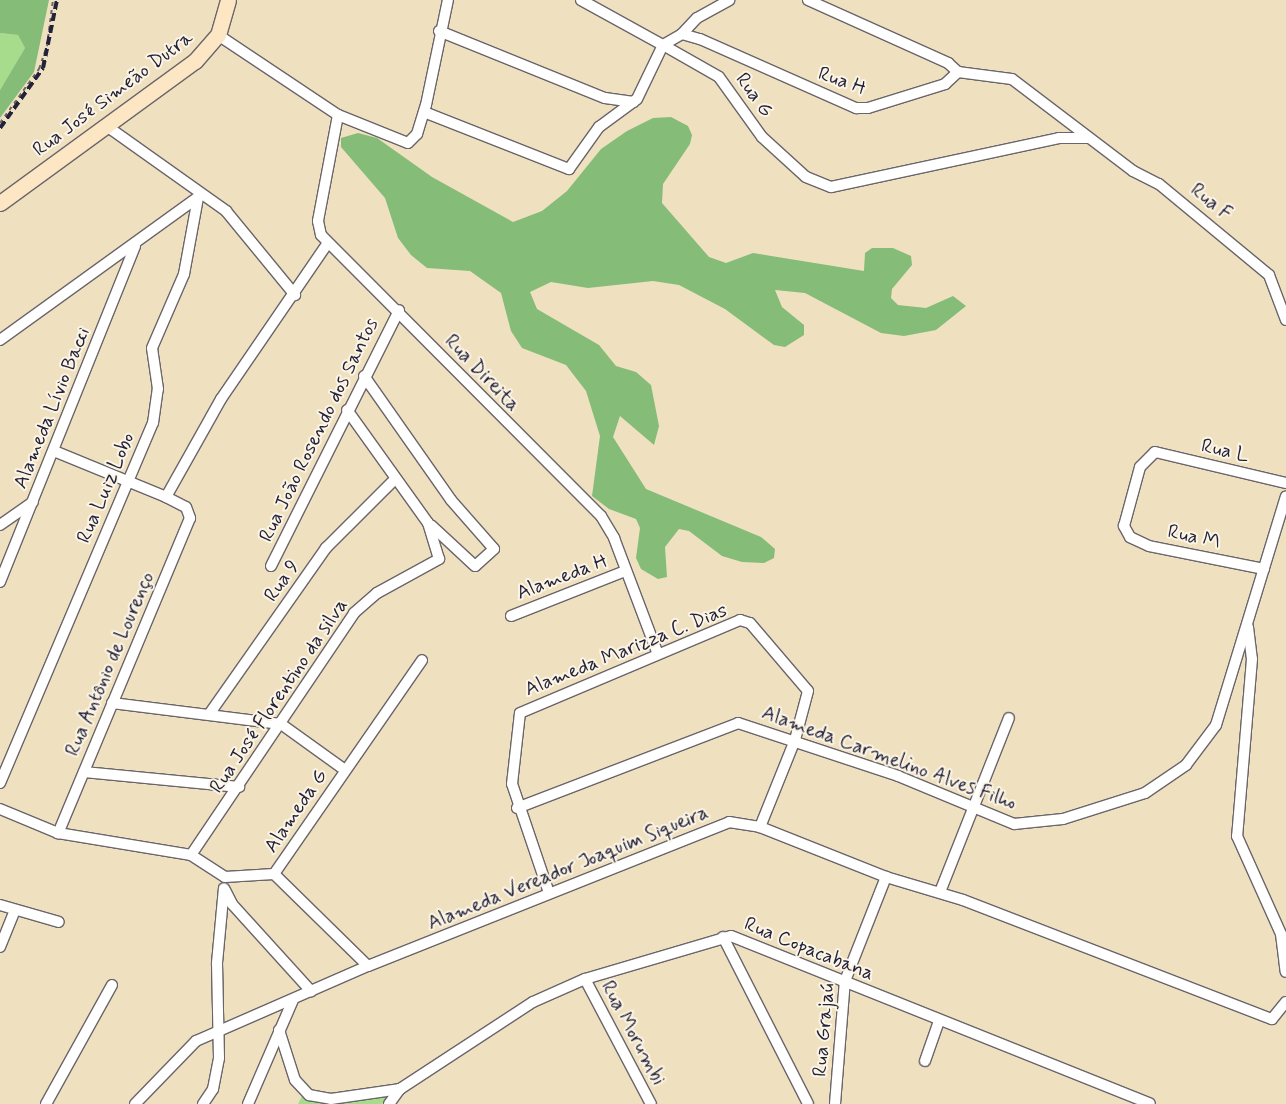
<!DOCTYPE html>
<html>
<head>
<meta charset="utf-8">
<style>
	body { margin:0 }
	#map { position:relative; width:1286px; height:1104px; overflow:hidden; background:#efe1c0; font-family:Mynerve,sans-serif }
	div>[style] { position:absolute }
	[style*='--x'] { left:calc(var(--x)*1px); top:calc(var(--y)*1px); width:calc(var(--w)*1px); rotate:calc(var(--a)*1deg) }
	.green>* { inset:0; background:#a6dc8c }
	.forest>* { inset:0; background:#84bc78 }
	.path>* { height:2px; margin-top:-1px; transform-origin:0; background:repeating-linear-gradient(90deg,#6a656a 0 4px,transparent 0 8px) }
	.roads { filter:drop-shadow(1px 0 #6a656a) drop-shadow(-1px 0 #6a656a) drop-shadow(0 1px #6a656a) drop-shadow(0 -1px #6a656a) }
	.street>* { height:10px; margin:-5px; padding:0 5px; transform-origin:5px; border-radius:5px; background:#fff }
	.secondary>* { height:15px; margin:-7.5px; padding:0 7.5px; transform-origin:7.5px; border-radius:7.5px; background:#fce6c4 }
	.rail>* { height:4px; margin-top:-2px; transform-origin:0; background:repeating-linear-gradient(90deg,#22223b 0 8px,transparent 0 12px) }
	span { translate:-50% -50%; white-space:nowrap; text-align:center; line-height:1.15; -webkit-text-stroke:4px #fcf5e5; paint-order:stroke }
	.street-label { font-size:20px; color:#22223b }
</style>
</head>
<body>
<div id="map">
	<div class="green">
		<i style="clip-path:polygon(0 33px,18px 35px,25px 48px,0 90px)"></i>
		<i style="clip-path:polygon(389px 1094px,382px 1104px,298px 1104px,302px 1096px,328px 1103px)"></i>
	</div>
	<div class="forest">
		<i style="clip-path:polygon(0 0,49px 0,34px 72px,0 118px,0 90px,25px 48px,18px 35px,0 33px)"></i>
		<i style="clip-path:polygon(671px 117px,688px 126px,692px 135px,690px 144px,663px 184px,662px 203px,709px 257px,726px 263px,753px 253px,864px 271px,865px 253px,872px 248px,893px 248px,911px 256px,912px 265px,892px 289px,891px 298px,898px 305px,926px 308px,953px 296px,966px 306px,936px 330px,904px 336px,881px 333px,805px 293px,775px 290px,782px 307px,804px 325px,804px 335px,785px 347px,774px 345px,725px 309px,679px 285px,653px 281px,588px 288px,551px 282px,530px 292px,537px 309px,599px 345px,616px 366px,636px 372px,651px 385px,659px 426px,654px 445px,620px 416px,613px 437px,646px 489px,761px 537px,775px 549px,774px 558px,764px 563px,742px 562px,722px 556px,689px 531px,679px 529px,665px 547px,667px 577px,658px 579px,641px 569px,636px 558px,640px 528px,636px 519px,609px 509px,592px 496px,600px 436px,586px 391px,566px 365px,522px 348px,511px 331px,501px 293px,470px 271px,427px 268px,411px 255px,398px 238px,385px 198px,341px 147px,341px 138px,358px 133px,377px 138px,432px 177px,513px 222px,542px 211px,567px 191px,601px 149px,627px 131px,653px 118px)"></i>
	</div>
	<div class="path">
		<i style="--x:0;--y:123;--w:67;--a:-54.2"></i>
		<i style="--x:39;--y:69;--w:24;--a:-71"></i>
		<i style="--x:47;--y:46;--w:46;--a:-82.6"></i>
	</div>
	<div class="roads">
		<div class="street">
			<i style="--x:581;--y:0;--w:94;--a:28.8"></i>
			<i style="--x:663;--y:45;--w:22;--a:-30"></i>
			<i style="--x:682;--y:34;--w:19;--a:16"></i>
			<i style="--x:700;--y:39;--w:171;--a:23.9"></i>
			<i style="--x:856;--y:108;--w:12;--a:0"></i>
			<i style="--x:868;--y:108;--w:81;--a:-17.3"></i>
			<i style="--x:945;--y:84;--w:18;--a:-43"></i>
			<i style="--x:808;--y:0;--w:154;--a:24.2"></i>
			<i style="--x:948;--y:63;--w:13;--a:42"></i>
			<i style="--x:439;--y:31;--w:179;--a:22"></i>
			<i style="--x:605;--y:98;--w:29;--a:8"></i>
			<i style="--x:682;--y:34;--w:22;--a:-47"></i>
			<i style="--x:697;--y:18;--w:37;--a:-29"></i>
			<i style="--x:218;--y:35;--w:144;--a:33.7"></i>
			<i style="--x:338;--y:115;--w:75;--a:21.8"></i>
			<i style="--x:408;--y:143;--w:13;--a:-45"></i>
			<i style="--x:417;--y:134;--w:30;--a:-73"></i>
			<i style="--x:426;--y:105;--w:107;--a:-78.2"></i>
			<i style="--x:958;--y:72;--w:54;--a:7.4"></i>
			<i style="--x:1012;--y:79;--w:152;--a:37.2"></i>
			<i style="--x:1133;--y:171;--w:29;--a:27"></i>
			<i style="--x:1159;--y:184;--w:143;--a:39.6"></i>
			<i style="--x:1269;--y:275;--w:48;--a:69.3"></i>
			<i style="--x:424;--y:112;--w:156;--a:21.5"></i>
			<i style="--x:569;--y:169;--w:52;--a:-54.5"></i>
			<i style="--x:599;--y:127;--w:47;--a:-36.4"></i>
			<i style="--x:637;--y:99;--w:60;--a:-64.3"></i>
			<i style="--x:663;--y:45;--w:64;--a:29.7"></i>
			<i style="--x:719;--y:77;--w:74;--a:54.4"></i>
			<i style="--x:762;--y:137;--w:59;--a:42.3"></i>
			<i style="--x:806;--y:177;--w:27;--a:22"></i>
			<i style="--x:831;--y:187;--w:233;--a:-12.1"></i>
			<i style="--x:1059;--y:138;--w:28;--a:0"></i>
			<i style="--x:338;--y:115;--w:108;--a:100.7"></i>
			<i style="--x:318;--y:221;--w:14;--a:78"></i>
			<i style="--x:321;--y:235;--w:397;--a:45.1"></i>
			<i style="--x:601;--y:516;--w:26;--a:59"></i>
			<i style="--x:614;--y:538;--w:122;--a:69.3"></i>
			<i style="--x:108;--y:127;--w:145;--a:35.4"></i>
			<i style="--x:226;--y:211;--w:109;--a:50.6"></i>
			<i style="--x:0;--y:340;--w:246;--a:-35.8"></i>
			<i style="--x:364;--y:376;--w:151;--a:54.9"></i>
			<i style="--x:451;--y:500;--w:65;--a:48.7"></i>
			<i style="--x:494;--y:549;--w:25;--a:138"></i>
			<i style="--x:475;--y:566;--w:59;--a:-137.1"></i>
			<i style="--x:54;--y:451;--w:121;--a:22.3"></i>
			<i style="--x:166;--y:497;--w:22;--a:27"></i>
			<i style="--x:186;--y:507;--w:12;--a:70"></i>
			<i style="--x:190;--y:518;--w:342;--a:112.7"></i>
			<i style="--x:166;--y:497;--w:112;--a:-60.7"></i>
			<i style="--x:221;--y:399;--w:188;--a:-55.6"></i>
			<i style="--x:0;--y:525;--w:40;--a:-34.9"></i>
			<i style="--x:271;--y:566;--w:286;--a:-63.4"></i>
			<i style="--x:1264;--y:569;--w:117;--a:-168.7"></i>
			<i style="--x:1149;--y:546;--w:21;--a:-155"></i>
			<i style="--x:1130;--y:537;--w:13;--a:-119"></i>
			<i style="--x:1124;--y:526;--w:61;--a:-74.8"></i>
			<i style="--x:1140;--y:467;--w:21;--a:-45"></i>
			<i style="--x:1155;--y:452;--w:135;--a:13.3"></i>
			<i style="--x:0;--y:582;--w:362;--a:-68.1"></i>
			<i style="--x:511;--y:616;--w:123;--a:-21.5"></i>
			<i style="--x:1248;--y:627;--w:32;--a:83"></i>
			<i style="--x:1252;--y:659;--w:178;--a:94.8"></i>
			<i style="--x:1237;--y:836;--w:107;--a:65.8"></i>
			<i style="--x:1281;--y:934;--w:38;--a:83"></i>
			<i style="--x:112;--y:703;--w:170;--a:7.1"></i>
			<i style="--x:281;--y:724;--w:79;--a:35.7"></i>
			<i style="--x:210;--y:713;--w:202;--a:-54.9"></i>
			<i style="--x:326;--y:548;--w:98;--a:-45"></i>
			<i style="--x:84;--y:772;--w:156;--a:5.5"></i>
			<i style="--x:0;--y:783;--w:391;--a:-67"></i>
			<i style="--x:153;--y:423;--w:34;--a:-82"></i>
			<i style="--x:158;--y:389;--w:41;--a:-98.3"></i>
			<i style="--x:152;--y:348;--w:81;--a:-66.6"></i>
			<i style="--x:184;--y:274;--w:77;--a:-79.6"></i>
			<i style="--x:517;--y:808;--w:237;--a:-21"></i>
			<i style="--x:738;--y:723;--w:169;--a:18.3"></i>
			<i style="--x:898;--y:776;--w:126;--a:22.5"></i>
			<i style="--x:1014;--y:824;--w:49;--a:-5.8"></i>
			<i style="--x:1063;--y:819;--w:86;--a:-17.6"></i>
			<i style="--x:1145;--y:793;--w:50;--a:-34.3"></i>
			<i style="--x:1186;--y:765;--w:50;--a:-53.1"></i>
			<i style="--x:1216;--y:725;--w:239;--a:-73"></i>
			<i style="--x:0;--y:809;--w:63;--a:22.5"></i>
			<i style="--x:58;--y:833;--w:135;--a:9.4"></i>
			<i style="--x:191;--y:855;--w:40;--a:32.9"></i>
			<i style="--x:225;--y:877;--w:49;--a:-3.5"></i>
			<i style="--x:191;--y:855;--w:292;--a:-56"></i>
			<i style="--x:354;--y:613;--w:30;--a:-41"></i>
			<i style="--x:377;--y:593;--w:71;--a:-28.7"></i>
			<i style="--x:439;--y:559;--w:38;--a:-107"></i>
			<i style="--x:428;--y:523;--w:139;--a:-125.6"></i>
			<i style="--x:225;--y:890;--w:16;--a:63"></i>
			<i style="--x:232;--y:904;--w:118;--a:47.8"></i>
			<i style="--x:940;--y:892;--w:187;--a:-68.4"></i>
			<i style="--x:549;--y:893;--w:115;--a:-108.7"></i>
			<i style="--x:512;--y:784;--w:71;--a:-83.6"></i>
			<i style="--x:520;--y:713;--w:239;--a:-22.9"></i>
			<i style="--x:740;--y:620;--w:10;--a:17"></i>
			<i style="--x:750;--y:623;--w:89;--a:49.5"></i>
			<i style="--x:808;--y:691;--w:51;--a:104.9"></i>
			<i style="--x:795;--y:740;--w:94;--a:111.9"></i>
			<i style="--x:0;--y:905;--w:61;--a:16.1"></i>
			<i style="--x:723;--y:937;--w:187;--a:63"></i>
			<i style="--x:0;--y:947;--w:38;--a:-68"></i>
			<i style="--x:368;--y:966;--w:132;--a:-135.6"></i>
			<i style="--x:274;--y:874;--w:260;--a:-55.3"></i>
			<i style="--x:585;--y:979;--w:141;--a:62.2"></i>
			<i style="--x:279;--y:1030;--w:52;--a:72.3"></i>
			<i style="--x:295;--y:1080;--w:21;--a:47"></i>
			<i style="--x:309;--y:1095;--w:22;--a:10"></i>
			<i style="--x:331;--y:1099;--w:70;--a:-8.2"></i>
			<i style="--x:925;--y:1061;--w:42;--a:-70.7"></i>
			<i style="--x:46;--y:1104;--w:136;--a:-61"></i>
			<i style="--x:135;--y:1104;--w:88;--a:-45.9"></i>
			<i style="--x:196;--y:1041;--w:188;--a:-23.6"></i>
			<i style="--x:368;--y:966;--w:389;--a:-21.7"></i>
			<i style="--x:729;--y:822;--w:31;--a:9"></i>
			<i style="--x:760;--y:827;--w:136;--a:21.6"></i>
			<i style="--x:886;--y:877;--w:80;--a:16.6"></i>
			<i style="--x:963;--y:900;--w:331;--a:21.1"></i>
			<i style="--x:1272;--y:1019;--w:22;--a:-51"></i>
			<i style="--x:203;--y:1104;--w:18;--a:-56"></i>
			<i style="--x:213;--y:1089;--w:32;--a:-79"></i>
			<i style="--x:219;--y:1058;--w:95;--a:-91.2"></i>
			<i style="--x:217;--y:963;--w:75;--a:-84.7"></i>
			<i style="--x:248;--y:1104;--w:113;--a:-66.6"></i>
			<i style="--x:389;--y:1104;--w:19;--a:-54"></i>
			<i style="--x:400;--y:1089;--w:159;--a:-33.2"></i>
			<i style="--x:533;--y:1002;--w:57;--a:-23.9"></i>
			<i style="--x:585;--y:979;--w:152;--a:-16.4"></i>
			<i style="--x:731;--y:936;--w:451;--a:21.8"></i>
			<i style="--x:835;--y:1104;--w:123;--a:-85.4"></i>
			<i style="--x:845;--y:981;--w:112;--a:-68.5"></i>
		</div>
		<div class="secondary">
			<i style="--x:0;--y:203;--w:241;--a:-36.1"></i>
			<i style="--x:195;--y:61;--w:35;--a:-49"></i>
			<i style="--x:218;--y:35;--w:36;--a:-74"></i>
		</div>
	</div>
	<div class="rail">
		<i style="--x:0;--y:128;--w:74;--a:-54.4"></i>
		<i style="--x:43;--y:68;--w:69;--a:-78.4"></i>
	</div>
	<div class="street-label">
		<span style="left:842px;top:81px;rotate:19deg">Rua H</span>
		<span style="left:113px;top:94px;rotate:-37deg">Rua José Simeão Dutra</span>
		<span style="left:754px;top:95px;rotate:54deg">Rua G</span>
		<span style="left:1211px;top:202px;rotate:39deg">Rua F</span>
		<span style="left:482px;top:373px;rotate:46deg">Rua Direita</span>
		<span style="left:52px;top:408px;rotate:-68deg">Alameda Lívio Bacci</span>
		<span style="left:319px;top:430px;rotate:-64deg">Rua João Rosendo dos Santos</span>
		<span style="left:1225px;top:451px;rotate:13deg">Rua L</span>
		<span style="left:106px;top:488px;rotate:-67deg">Rua Luiz Lobo</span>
		<span style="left:1194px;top:537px;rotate:12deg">Rua M</span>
		<span style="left:562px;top:577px;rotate:-21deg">Alameda H</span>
		<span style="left:282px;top:581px;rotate:-55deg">Rua 9</span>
		<span style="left:626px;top:650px;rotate:-22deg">Alameda Marizza C. Dias</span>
		<span style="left:110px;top:664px;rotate:-67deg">Rua Antônio de Lourenço</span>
		<span style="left:279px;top:696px;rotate:-56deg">Rua José Florentino da silva</span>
		<span style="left:889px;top:758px;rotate:20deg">Alameda Carmelino Alves Filho</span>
		<span style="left:296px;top:811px;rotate:-56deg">Alameda G</span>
		<span style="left:568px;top:868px;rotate:-22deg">Alameda Vereador Joaquim Siqueira</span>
		<span style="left:809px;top:949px;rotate:22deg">Rua Copacabana</span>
		<span style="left:824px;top:1030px;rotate:-85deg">Rua Grajaú</span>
		<span style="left:633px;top:1033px;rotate:62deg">Rua Morumbi</span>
	</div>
</div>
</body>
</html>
